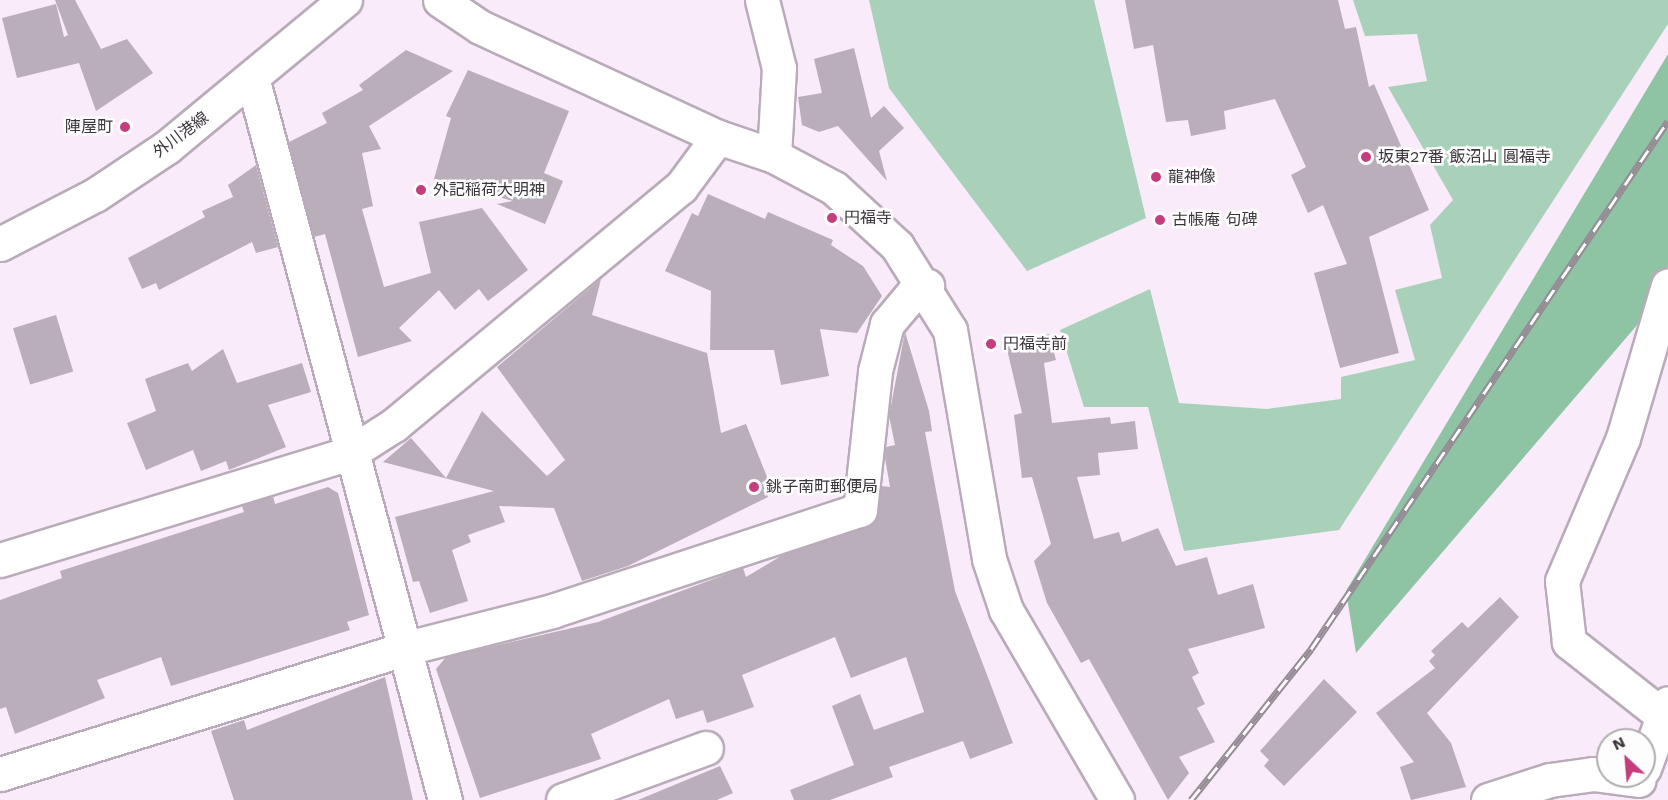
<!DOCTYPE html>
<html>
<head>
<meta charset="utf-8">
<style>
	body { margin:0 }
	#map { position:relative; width:1668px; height:800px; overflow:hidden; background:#f9ebf9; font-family:"Work Sans","Noto Sans JP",sans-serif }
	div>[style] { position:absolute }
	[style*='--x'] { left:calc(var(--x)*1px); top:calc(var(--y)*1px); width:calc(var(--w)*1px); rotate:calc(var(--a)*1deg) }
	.green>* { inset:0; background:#a9d1b9 }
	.forest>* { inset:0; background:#8ec4a4 }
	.building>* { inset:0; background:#bbaebb; transform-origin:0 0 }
	.roads { filter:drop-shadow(2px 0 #b9abb9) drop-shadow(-2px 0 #b9abb9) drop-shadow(0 2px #b9abb9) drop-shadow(0 -2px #b9abb9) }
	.minor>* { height:33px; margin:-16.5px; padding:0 16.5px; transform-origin:16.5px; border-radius:16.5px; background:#fff }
	.tertiary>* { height:33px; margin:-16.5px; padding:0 16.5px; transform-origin:16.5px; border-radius:16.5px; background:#fff }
	.secondary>* { height:33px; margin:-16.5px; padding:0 16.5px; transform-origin:16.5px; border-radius:16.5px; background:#fff }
	.rail>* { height:7px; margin-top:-3.5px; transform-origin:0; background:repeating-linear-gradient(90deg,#fdfdfd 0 14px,#968c96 0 28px); box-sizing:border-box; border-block:2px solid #968c96 }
	.dots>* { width:16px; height:16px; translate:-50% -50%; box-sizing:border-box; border:3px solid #fdfdfd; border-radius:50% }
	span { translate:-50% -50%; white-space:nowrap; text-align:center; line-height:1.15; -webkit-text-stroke:5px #fdfdfd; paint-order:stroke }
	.poi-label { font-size:16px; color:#3c363c }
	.right { translate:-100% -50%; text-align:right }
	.left { translate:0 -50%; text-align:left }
	.street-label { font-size:16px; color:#3c363c }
	.north { position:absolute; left:1596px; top:728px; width:60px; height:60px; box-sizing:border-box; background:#fdfdfd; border:2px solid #b0adb0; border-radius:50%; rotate:334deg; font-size:16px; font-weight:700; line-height:24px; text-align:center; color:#3c363c }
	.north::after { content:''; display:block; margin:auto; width:21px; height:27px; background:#c53d7c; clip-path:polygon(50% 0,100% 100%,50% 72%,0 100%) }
</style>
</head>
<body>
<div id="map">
	<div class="green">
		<i style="clip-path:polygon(869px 0,1094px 0,1146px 218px,1027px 271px,889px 88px)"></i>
		<i style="clip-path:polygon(1353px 0,1668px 0,1668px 24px,1339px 530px,1184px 551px,1148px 407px,1084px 407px,1060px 330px,1150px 289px,1179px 403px,1267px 409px,1341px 399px,1341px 377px,1415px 360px,1395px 290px,1442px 278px,1430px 225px,1453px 200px,1388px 87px,1427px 81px,1417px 34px,1365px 36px)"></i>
	</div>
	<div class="forest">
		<i style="clip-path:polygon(1668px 54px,1668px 289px,1356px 653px,1346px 591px)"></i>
	</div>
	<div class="building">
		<i style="clip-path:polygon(55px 0,75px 0,101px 49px,127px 39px,153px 73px,96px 111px,79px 63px,17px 78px,2px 18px,56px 4px,64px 37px,68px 35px)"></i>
		<i style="clip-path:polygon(1125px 0,1338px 0,1345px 29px,1356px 27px,1369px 87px,1374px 84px,1429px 210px,1369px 237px,1399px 353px,1340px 368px,1314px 273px,1347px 264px,1323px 205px,1308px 213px,1291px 175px,1306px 167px,1275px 99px,1224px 111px,1226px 129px,1191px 136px,1188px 120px,1166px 122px,1153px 45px,1134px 49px)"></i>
		<i style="clip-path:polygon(854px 48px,871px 118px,884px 106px,904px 128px,879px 151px,887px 181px,838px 126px,819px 132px,802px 125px,798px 97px,822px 93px,814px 59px)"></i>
		<i style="clip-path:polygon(406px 50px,453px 71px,369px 126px,381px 149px,362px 153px,373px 206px,362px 209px,384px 287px,431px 273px,419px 222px,482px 208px,528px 270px,488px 301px,479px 289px,455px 310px,439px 290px,399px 328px,412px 341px,358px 357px,325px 234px,314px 237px,289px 142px,327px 123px,322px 113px,363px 90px,359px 85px)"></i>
		<i style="clip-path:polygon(468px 70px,569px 111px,544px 173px,563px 181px,545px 224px,497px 204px,513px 201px,434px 179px,451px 118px,446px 116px)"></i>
		<i style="clip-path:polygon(256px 165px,278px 247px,256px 253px,252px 242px,159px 290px,156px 283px,142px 289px,128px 258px,205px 217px,202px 211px,233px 197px,228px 185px)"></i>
		<i style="clip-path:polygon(708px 194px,765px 219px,768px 212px,833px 240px,831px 245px,863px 266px,882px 296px,857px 333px,820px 329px,829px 376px,781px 385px,774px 350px,710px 350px,711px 291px,665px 271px,692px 213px,698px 216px)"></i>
		<i style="clip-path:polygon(601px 279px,592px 315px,707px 353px,721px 433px,746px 424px,769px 482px,763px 485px,768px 497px,628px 566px,582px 581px,554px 508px,499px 506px,505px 522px,468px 535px,471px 542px,452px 550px,468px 601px,430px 613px,419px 581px,413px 582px,395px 517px,494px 491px,383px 462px,411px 438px,446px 478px,482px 411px,547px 476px,565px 460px,497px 367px)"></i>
		<i style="left:56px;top:315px;width:59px;height:45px;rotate:73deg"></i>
		<i style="clip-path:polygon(905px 332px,929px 411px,932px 431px,925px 432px,955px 591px,1013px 743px,970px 759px,963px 741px,889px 767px,893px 777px,830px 800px,794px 800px,790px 790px,854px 765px,832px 706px,860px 694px,874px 730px,924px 712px,906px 657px,851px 678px,835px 637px,742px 675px,754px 707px,707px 723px,703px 710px,676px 719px,669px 699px,591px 734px,601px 759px,480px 798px,436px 669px,446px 657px,598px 622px,743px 568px,746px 577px,781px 556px,874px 522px,881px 486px,890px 487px,885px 458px,886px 447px,895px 445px,889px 416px)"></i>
		<i style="clip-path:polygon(1049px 334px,1056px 360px,1044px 363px,1052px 423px,1110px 417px,1111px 424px,1135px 421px,1138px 449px,1098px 453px,1100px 475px,1077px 477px,1094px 539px,1119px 532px,1122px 542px,1158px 528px,1176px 566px,1207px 557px,1218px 595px,1253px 584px,1265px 628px,1188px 649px,1199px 673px,1192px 677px,1205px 704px,1197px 708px,1215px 742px,1179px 757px,1189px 773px,1168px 800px,1089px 659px,1081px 663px,1047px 603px,1034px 561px,1051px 544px,1032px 477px,1022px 478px,1014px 415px,1022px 413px,1006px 345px)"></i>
		<i style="clip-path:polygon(223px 349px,237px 383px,302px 363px,311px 392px,268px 405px,286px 447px,229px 470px,226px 461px,201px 471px,193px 450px,146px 470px,127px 423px,156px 411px,145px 379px,188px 363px,192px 371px)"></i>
		<i style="clip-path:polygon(328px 487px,338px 493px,369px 615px,347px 622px,350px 630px,171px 686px,161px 657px,97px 680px,105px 698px,15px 734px,6px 707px,0 709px,0 600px,62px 578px,60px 571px,244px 512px,242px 506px,273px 496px,275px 504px)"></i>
		<i style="clip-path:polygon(1500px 597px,1519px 617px,1427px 713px,1451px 743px,1466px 787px,1411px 800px,1400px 767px,1414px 762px,1376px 713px,1435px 668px,1429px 661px,1435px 655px,1431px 651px,1462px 622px,1468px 628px)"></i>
		<i style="clip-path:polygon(385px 677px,413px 800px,234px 800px,211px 731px,244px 720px,247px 730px)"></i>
		<i style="clip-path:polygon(1324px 679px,1357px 712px,1284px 786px,1264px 766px,1269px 760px,1260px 751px)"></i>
		<i style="clip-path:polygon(720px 766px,733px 793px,717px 800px,638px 800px)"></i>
	</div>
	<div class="roads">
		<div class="minor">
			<i style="--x:762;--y:0;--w:70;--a:76"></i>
			<i style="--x:779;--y:68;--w:88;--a:93.3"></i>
			<i style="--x:253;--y:81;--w:744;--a:75.05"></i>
			<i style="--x:0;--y:560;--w:366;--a:-17"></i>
			<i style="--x:350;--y:453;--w:52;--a:-32.5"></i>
			<i style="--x:394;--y:425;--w:373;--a:-39.7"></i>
			<i style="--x:681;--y:187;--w:62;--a:-53.5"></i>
			<i style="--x:1663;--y:716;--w:120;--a:-141.8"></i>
			<i style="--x:1569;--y:642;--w:61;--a:-96.5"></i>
			<i style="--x:1562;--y:581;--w:155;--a:-66.9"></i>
			<i style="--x:1623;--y:438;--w:159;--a:-73.6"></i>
			<i style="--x:1644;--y:768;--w:69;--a:-69.7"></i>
			<i style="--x:0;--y:774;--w:422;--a:-17.2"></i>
			<i style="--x:403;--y:649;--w:154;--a:-14.3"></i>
			<i style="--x:552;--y:611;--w:324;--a:-18.2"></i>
			<i style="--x:860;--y:510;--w:140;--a:-83.8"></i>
			<i style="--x:875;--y:371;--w:49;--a:-75.7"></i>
			<i style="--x:887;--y:324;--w:40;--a:-50"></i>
			<i style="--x:913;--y:293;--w:16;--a:-27"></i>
			<i style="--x:563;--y:800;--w:152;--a:-20"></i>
			<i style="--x:1488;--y:800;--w:65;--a:-17.9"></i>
			<i style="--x:1550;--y:780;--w:43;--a:-7.9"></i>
			<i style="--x:1593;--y:774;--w:46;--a:7.4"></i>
		</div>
		<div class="tertiary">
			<i style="--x:440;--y:0;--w:48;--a:34"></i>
			<i style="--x:480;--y:27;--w:262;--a:24.8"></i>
			<i style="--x:718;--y:137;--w:59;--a:18.7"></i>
			<i style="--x:774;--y:156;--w:68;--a:28.1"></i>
			<i style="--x:834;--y:188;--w:86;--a:42.6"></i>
			<i style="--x:897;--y:246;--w:99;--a:57.8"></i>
			<i style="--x:950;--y:330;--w:232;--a:80.3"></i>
			<i style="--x:989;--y:559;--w:54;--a:71.6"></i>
			<i style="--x:1006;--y:610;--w:220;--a:59.7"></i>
		</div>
		<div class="secondary">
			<i style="--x:0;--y:244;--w:107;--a:-27.3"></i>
			<i style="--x:95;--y:195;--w:87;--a:-33.7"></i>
			<i style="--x:167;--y:147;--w:231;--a:-39.6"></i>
		</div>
	</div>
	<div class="rail">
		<i style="--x:1191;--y:800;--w:193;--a:-51.5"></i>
		<i style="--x:1311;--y:649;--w:637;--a:-55.94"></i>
	</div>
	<div class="dots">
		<i style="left:125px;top:127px;background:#c53d7c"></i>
		<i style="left:1366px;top:157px;background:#c53d7c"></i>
		<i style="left:1156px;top:177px;background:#c53d7c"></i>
		<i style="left:421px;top:190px;background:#c53d7c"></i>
		<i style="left:832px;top:218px;background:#c53d7c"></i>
		<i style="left:1160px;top:220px;background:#c53d7c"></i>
		<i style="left:991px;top:344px;background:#c53d7c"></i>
		<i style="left:754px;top:487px;background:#c53d7c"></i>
	</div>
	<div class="poi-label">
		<span class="right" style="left:113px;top:127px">陣屋町</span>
		<span class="left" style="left:1378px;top:157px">坂東27番 飯沼山 圓福寺</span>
		<span class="left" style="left:1168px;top:177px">龍神像</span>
		<span class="left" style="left:433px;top:190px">外記稲荷大明神</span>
		<span class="left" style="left:844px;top:218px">円福寺</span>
		<span class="left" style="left:1172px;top:220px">古帳庵 句碑</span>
		<span class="left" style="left:1003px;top:344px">円福寺前</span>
		<span class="left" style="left:766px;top:487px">銚子南町郵便局</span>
	</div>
	<div class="street-label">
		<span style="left:181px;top:135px;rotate:-37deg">外川港線</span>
	</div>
	<div class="north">N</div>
</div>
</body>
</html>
